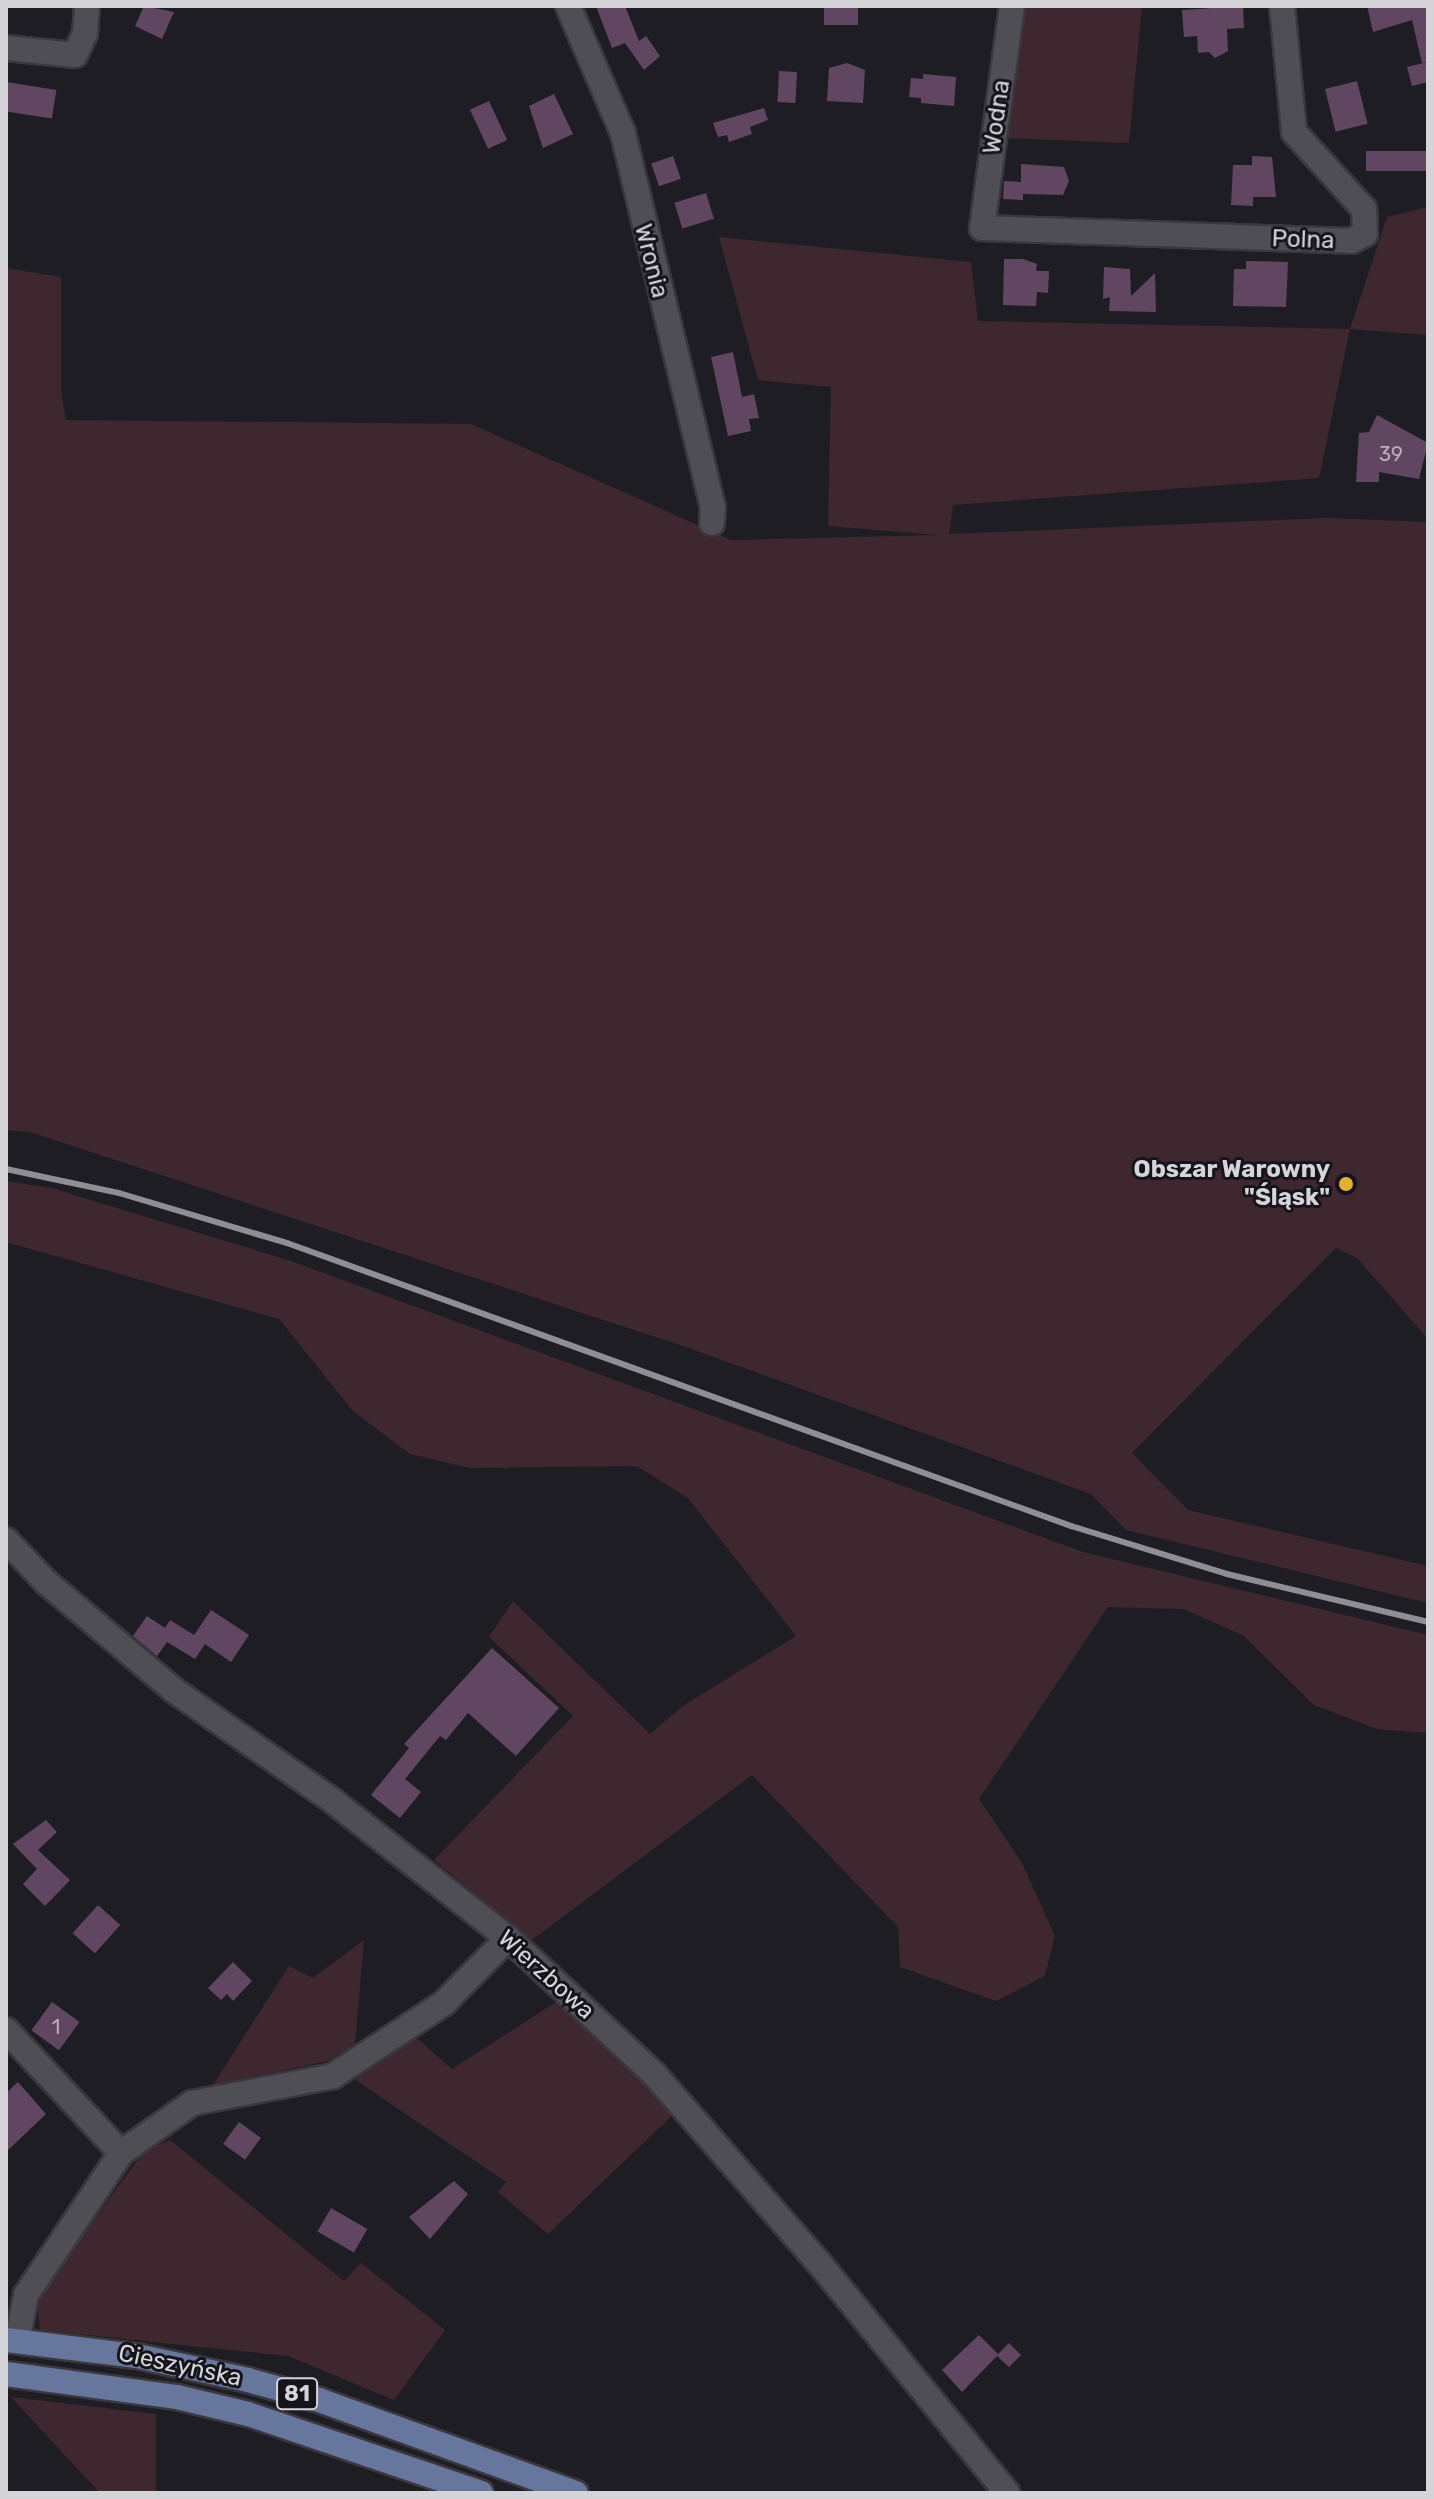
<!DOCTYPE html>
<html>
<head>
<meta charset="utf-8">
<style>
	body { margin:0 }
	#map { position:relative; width:1434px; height:2499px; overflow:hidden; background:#1f1d24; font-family:Rubik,sans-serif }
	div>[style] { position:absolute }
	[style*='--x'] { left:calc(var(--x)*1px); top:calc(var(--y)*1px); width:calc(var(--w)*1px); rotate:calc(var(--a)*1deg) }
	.green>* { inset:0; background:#3e272f }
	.building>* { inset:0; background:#614661; transform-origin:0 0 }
	.roads { filter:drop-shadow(2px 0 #3a383e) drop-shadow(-2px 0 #3a383e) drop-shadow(0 2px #3a383e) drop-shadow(0 -2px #3a383e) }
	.minor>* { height:24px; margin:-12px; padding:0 12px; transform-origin:12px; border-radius:12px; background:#4f4e55 }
	.major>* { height:24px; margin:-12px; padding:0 12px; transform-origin:12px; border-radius:12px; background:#67769c }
	.rail>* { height:6px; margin:-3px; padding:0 3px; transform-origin:3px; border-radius:3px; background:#8f8e93 }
	.dots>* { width:22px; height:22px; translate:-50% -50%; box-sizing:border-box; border:4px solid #16141b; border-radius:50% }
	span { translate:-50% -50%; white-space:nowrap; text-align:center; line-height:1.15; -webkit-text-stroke:6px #16141b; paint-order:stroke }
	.number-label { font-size:20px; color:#b8b0bb }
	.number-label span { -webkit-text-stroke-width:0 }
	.shield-label span { padding:2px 6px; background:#16141b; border:2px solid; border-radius:6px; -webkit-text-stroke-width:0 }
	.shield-label { font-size:22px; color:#d5d4d9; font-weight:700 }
	.street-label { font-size:24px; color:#d5d4d9 }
	.poi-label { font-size:24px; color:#d5d4d9; font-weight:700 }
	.right { translate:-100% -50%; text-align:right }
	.frame { position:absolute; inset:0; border:8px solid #d5d4d9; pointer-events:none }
</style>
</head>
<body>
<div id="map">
	<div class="green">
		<i style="clip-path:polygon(1022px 6px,1142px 6px,1129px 143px,1002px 138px)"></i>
		<i style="clip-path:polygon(1428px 207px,1428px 335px,1350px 329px,1319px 478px,953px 505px,949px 534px,1326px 518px,1428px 522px,1428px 1339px,1357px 1258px,1336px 1248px,1132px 1453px,1188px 1510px,1428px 1566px,1428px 1603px,1126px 1530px,1091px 1494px,686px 1347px,30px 1132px,6px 1130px,6px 268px,61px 277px,61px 390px,66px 420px,471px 424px,731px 540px,939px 535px,828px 526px,831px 387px,758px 380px,719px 237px,971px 262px,978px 321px,1350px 329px,1387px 217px)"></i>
		<i style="clip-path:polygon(6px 1181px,51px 1188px,291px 1261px,1083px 1552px,1428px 1635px,1428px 1733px,1377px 1729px,1314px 1705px,1244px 1636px,1184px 1609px,1108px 1607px,979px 1799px,1022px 1863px,1055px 1936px,1045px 1976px,996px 2001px,900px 1967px,898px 1927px,752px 1775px,532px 1940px,434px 1860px,573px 1716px,489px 1637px,513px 1601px,650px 1734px,683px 1706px,796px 1636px,688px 1498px,637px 1466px,470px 1468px,410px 1454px,353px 1411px,279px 1319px,6px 1242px)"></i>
		<i style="clip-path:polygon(364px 1940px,355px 2044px,328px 2061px,213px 2085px,289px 1966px,313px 1978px)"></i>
		<i style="clip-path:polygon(561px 1999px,678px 2110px,548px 2234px,498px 2192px,506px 2182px,350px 2076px,411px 2033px,452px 2069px)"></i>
		<i style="clip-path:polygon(170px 2140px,344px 2281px,361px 2263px,445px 2330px,394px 2400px,288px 2356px,40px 2330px,37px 2305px,57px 2270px,144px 2151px)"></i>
		<i style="clip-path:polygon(11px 2397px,156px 2414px,156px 2493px,100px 2493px)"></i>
	</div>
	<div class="building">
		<i style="clip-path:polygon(144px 6px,174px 12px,162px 39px,135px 26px)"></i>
		<i style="clip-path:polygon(596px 6px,625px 6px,639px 41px,646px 36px,660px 56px,644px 70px,625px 43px,612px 48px)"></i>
		<i style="left:824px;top:6px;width:34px;height:19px"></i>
		<i style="clip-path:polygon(1243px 6px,1244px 28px,1227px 29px,1228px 51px,1215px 58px,1209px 52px,1198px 53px,1197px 36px,1184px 37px,1182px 10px)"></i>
		<i style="clip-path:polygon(1367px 6px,1428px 6px,1428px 62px,1422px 63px,1412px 20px,1373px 32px)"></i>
		<i style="clip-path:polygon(1428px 62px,1428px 82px,1412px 86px,1407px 67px)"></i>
		<i style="clip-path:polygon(847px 63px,865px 70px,863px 103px,827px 101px,829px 68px)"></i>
		<i style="left:779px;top:71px;width:18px;height:31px;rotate:3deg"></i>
		<i style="clip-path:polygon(923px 74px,956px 77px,954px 106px,921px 103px,921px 98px,909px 97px,911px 78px,923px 79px)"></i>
		<i style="left:1357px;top:81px;width:44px;height:33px;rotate:76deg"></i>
		<i style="left:6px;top:82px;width:51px;height:29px;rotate:9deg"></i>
		<i style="clip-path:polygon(554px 94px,573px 134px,543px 148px,529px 106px)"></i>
		<i style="left:489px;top:101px;width:43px;height:21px;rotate:65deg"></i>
		<i style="clip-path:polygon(764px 108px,768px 120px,750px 127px,752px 134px,729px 142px,727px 135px,718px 137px,713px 123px)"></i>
		<i style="left:1428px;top:151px;width:20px;height:62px;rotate:90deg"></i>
		<i style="left:673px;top:156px;width:24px;height:23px;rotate:71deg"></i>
		<i style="clip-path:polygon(1252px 156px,1272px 157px,1276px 197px,1253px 197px,1253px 206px,1231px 205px,1233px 165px,1252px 165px)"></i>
		<i style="clip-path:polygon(1021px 164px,1064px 167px,1069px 181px,1063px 195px,1023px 194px,1023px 200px,1003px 199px,1004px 181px,1021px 182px)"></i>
		<i style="left:706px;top:193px;width:27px;height:33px;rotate:73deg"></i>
		<i style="clip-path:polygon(1004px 259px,1023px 259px,1037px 264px,1036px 271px,1049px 271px,1048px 293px,1037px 292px,1036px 306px,1003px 305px)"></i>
		<i style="clip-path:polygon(1246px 261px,1288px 262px,1286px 307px,1233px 306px,1234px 269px,1246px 269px)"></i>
		<i style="clip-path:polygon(1104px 267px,1130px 269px,1131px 296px,1155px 273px,1156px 312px,1109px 311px,1110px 297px,1103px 299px)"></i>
		<i style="clip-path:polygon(733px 352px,742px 397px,754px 394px,759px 418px,749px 419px,751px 431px,728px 436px,711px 357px)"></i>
		<i style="clip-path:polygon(1377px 415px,1428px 443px,1419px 479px,1379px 472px,1379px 482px,1356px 482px,1359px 433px,1369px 432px)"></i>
		<i style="clip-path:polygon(211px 1610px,249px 1635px,231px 1662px,205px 1644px,195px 1659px,167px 1642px,157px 1656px,133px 1636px,147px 1616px,165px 1628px,170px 1620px,194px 1635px)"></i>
		<i style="clip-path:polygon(492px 1648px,559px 1708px,516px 1756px,468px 1713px,446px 1740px,440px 1736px,405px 1779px,421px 1792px,400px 1818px,371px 1795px,409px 1748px,404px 1744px)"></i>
		<i style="clip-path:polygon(46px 1820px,57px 1832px,38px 1850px,70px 1880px,45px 1906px,23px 1884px,37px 1869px,13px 1844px)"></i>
		<i style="left:98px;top:1905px;width:30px;height:38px;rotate:42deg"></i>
		<i style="clip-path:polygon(233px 1962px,252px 1981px,233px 2001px,227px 1994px,221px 2000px,208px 1988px)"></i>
		<i style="left:52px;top:2002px;width:34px;height:35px;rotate:36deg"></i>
		<i style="clip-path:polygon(18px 2082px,46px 2114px,6px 2152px,6px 2093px)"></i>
		<i style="left:239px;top:2122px;width:27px;height:27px;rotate:36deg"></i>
		<i style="clip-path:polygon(454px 2181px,468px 2194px,430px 2239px,409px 2217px)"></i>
		<i style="left:331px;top:2208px;width:42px;height:27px;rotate:30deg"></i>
		<i style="clip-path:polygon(979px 2335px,998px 2354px,1009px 2343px,1021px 2355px,1009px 2367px,997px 2356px,962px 2392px,942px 2370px)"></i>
	</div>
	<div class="roads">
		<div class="minor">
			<i style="--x:568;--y:6;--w:138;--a:66.6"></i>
			<i style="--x:623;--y:133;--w:386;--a:76.5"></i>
			<i style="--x:713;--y:508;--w:15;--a:94"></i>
			<i style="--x:1012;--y:6;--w:224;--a:97.7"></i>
			<i style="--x:982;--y:228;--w:369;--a:2"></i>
			<i style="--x:1351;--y:241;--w:16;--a:-27"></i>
			<i style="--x:1365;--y:234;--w:25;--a:-92"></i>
			<i style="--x:1364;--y:209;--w:104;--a:-132.3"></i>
			<i style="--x:1294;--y:132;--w:127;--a:-95.4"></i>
			<i style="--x:6;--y:48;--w:69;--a:5.8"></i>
			<i style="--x:75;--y:55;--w:23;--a:-65"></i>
			<i style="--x:85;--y:34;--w:28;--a:-86"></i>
			<i style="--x:6;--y:1540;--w:58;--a:46.4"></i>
			<i style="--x:46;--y:1582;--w:169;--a:40.2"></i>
			<i style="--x:175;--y:1691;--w:193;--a:34.8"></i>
			<i style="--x:333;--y:1801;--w:222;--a:38.1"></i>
			<i style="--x:508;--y:1938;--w:200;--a:43"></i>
			<i style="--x:654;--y:2074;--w:251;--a:48.9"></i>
			<i style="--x:819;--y:2263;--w:297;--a:50.7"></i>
			<i style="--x:6;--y:2030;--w:168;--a:46.9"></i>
			<i style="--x:17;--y:2341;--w:47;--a:-78.9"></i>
			<i style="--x:26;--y:2295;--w:171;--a:-56.2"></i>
			<i style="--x:121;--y:2153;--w:87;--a:-35.2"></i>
			<i style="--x:192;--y:2103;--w:144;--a:-10.8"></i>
			<i style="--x:333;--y:2076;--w:133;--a:-33.3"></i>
			<i style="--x:444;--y:2003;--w:91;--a:-45.4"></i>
		</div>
		<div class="major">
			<i style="--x:6;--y:2340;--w:132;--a:7"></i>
			<i style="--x:137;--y:2356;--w:114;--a:12.2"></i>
			<i style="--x:248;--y:2380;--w:74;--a:15.7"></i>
			<i style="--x:319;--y:2400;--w:273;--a:19.9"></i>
			<i style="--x:6;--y:2374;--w:173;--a:7.7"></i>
			<i style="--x:177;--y:2397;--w:73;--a:13.5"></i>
			<i style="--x:248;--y:2414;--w:246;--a:18.7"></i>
		</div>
	</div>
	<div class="rail">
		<i style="--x:6;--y:1169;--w:116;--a:12"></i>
		<i style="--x:119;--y:1193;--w:175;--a:16.6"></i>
		<i style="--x:287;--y:1243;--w:834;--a:19.85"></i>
		<i style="--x:1071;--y:1526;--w:163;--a:17.1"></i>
		<i style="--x:1227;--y:1574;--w:207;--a:13.4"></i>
	</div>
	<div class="dots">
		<i style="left:1346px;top:1184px;background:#e1af34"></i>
	</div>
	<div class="number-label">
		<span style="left:1391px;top:454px">39</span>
		<span style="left:56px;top:2027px">1</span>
	</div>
	<div class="shield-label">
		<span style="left:297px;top:2394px">81</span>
	</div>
	<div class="street-label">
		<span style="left:997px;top:117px;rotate:-82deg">Wodna</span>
		<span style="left:1303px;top:240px;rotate:2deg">Polna</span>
		<span style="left:651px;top:261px;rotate:76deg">Wronia</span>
		<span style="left:546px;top:1975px;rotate:42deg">Wierzbowa</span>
		<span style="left:180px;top:2366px;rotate:12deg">Cieszyńska</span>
	</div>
	<div class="poi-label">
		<span class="right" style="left:1330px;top:1184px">Obszar Warowny<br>"Śląsk"</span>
	</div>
	<div class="frame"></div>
</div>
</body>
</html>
